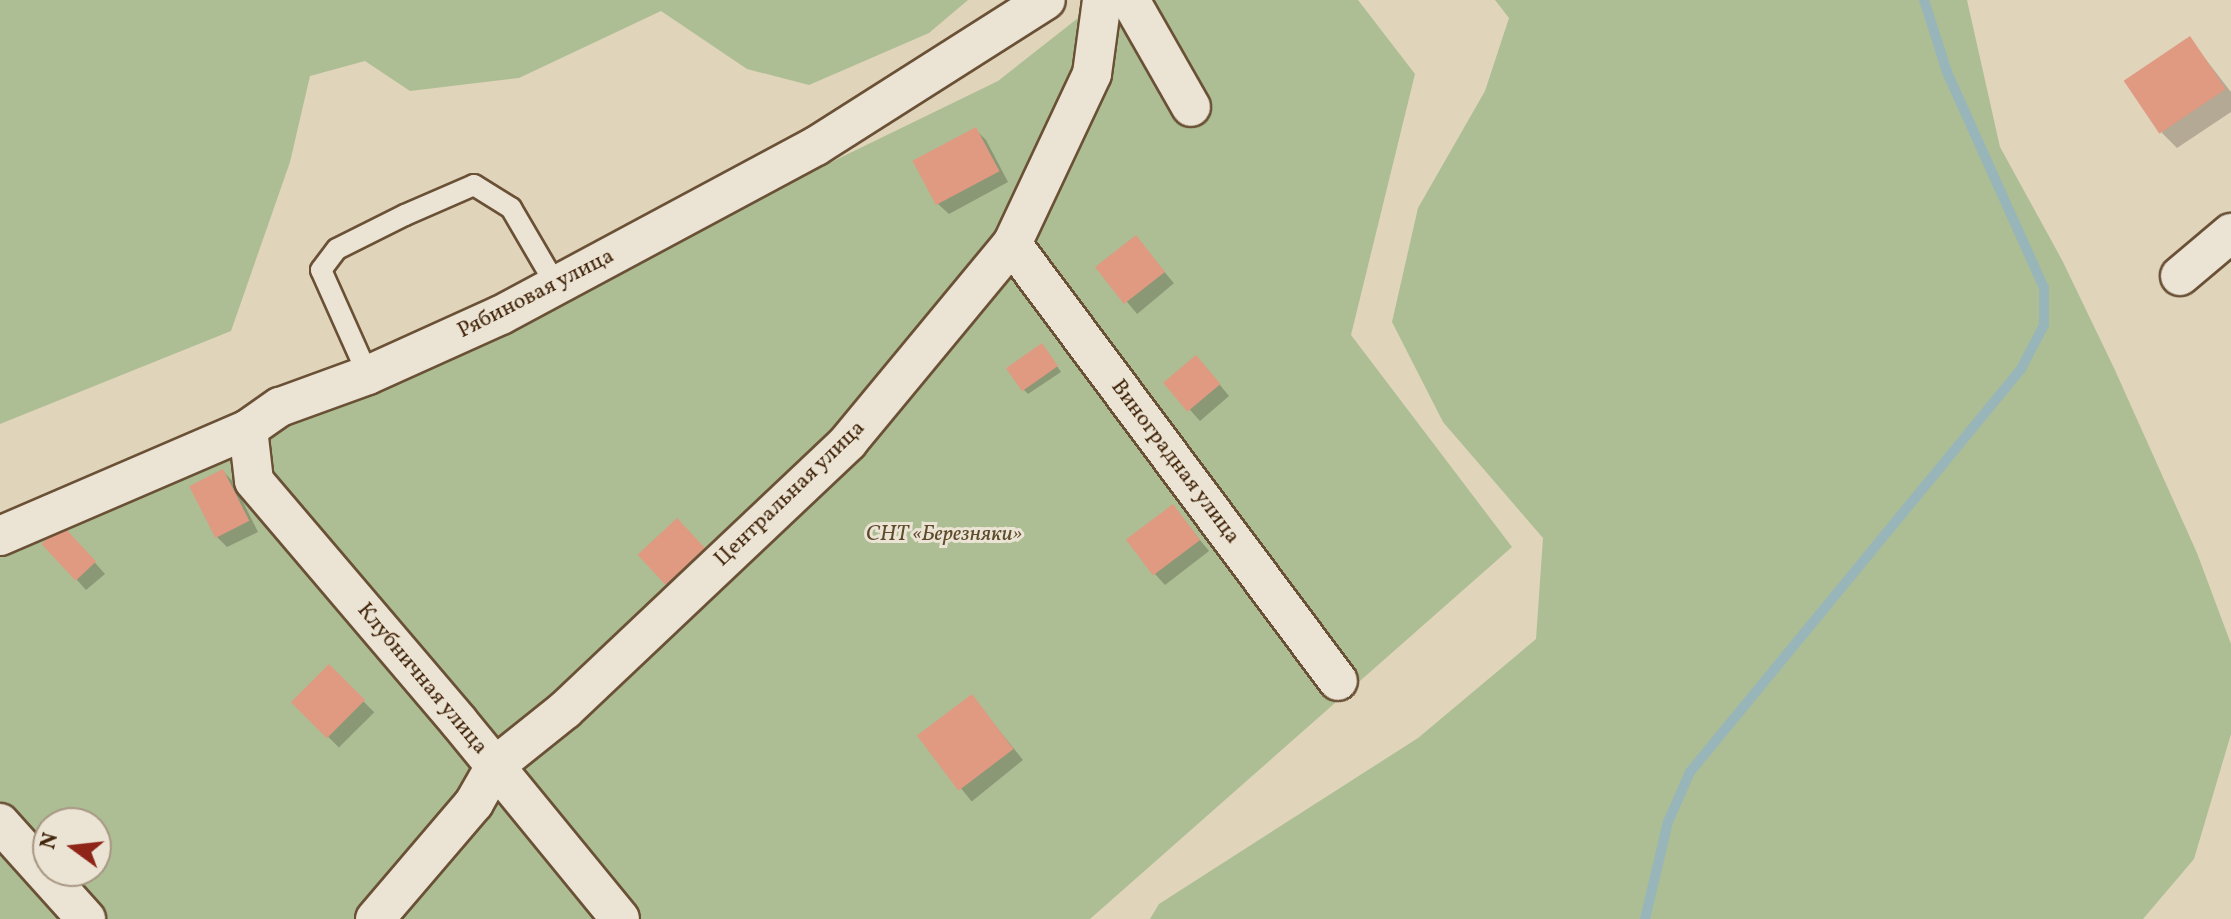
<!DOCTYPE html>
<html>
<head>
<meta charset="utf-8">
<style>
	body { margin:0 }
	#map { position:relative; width:2231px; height:919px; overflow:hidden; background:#e0d4bb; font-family:Vollkorn,serif }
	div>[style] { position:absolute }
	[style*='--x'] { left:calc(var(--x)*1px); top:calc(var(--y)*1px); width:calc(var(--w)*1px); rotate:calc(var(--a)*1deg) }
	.green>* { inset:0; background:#adbe94 }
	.shadow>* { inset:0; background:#0003; transform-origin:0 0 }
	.stream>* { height:10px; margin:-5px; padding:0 5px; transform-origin:5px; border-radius:5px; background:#98b5ba }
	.building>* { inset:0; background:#df9a81; transform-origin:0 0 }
	.roads { filter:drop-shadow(2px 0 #6a5136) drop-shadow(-2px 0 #6a5136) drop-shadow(0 2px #6a5136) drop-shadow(0 -2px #6a5136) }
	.lane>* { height:20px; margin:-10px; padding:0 10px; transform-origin:10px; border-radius:10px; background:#ebe3d3 }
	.street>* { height:38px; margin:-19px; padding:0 19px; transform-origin:19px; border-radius:19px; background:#ebe3d3 }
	span { translate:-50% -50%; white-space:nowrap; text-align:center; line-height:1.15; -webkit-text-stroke:6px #ebe3d3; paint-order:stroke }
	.street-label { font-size:22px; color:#42250a }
	.park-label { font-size:22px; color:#5d4b2c; font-style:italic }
	.north { position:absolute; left:32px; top:807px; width:80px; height:80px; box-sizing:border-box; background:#ebe3d3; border:2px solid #a79783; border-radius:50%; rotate:285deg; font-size:22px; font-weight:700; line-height:32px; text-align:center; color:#42250a }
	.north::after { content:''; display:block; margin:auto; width:28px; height:36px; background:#8f2418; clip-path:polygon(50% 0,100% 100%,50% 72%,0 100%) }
</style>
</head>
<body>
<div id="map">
	<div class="green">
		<i style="clip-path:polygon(0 0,968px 0,929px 33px,809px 85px,747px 69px,661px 11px,519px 78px,410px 91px,365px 61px,310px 76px,290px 162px,231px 331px,0 424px)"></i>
		<i style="clip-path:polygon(evenodd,1101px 0,1358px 0,1415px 74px,1351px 335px,1512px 547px,1090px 919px,0 919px,0 553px,221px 459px,998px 81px,1101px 0,48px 823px,96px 823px,96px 871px,48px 871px,48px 823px)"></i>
		<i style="clip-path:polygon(1495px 0,1967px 0,2000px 147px,2062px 260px,2114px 368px,2197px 553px,2231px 644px,2231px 734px,2194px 859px,2143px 919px,1150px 919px,1159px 904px,1418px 738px,1536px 639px,1543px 538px,1443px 422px,1392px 322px,1418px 208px,1485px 91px,1509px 18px)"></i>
	</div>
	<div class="shadow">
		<i style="clip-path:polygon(2190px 39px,2231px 92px,2231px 112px,2177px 148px,2162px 133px)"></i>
		<i style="clip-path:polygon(975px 129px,986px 140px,1008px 182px,949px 214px,938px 204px)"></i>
		<i style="left:1136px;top:238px;width:59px;height:48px;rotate:50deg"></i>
		<i style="clip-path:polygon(1047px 351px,1061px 372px,1028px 394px,1023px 389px)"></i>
		<i style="clip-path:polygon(1206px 368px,1229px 396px,1200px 421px,1166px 383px)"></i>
		<i style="clip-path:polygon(223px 471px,233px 482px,258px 532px,227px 547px,217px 537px)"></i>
		<i style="clip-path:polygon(1173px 507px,1209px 551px,1165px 585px,1155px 574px)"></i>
		<i style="left:677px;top:520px;width:54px;height:51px;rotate:47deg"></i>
		<i style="clip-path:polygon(73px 538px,105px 574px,86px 590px,44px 543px)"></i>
		<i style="left:329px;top:667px;width:64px;height:50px;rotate:45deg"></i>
		<i style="left:972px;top:697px;width:81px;height:66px;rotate:51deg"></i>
	</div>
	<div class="stream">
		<i style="--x:1645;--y:919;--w:100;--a:-76.7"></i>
		<i style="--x:1668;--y:822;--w:55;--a:-66.3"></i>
		<i style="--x:1690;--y:772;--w:522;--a:-50.6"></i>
		<i style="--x:2021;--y:369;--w:50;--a:-62.4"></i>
		<i style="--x:2044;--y:325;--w:37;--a:-90"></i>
		<i style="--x:2044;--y:288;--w:237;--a:-114.2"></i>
		<i style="--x:1947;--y:72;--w:76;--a:-107.7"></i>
	</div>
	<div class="building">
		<i style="left:2190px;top:36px;width:64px;height:80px;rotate:56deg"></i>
		<i style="left:976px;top:127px;width:50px;height:72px;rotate:62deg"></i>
		<i style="left:1136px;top:235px;width:47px;height:52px;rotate:52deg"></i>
		<i style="left:1042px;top:343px;width:28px;height:44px;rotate:55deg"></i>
		<i style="left:1196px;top:355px;width:38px;height:43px;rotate:50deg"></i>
		<i style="left:223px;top:469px;width:58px;height:38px;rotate:63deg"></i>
		<i style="left:1173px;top:504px;width:45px;height:59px;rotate:53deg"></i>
		<i style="left:677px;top:518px;width:41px;height:54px;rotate:47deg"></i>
		<i style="left:62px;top:525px;width:50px;height:28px;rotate:47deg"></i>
		<i style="left:329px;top:664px;width:51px;height:54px;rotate:45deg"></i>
		<i style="left:972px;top:694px;width:69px;height:69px;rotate:53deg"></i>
	</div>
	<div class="roads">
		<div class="lane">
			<i style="--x:368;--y:375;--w:115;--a:-114.1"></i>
			<i style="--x:321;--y:270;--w:26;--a:-53"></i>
			<i style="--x:337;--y:249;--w:76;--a:-26.6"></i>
			<i style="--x:405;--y:215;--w:75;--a:-23.5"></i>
			<i style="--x:474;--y:185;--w:44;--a:31.9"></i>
			<i style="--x:511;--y:208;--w:89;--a:59.7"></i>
		</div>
		<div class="street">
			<i style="--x:1130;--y:0;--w:123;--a:60.3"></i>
			<i style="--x:1012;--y:244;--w:545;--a:53.28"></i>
			<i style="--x:2180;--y:276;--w:67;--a:-40.1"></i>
			<i style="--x:248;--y:429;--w:52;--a:83.4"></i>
			<i style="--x:254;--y:481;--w:316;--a:49.6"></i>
			<i style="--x:459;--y:722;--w:254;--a:50.7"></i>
			<i style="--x:0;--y:536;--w:270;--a:-23.3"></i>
			<i style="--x:248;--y:429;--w:39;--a:-35"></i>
			<i style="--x:280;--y:407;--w:94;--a:-20"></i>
			<i style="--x:368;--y:375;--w:146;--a:-24.3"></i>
			<i style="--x:501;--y:315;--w:357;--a:-28.2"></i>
			<i style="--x:816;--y:146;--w:272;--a:-32.4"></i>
			<i style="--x:0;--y:823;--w:129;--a:48.1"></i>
			<i style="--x:375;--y:919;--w:153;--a:-49.5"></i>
			<i style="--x:474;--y:803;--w:43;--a:-60.4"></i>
			<i style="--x:495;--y:766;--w:90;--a:-38.7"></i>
			<i style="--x:565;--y:710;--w:390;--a:-43.4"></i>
			<i style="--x:848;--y:442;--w:257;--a:-50.4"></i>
			<i style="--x:1012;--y:244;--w:188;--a:-64.8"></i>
			<i style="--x:1092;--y:74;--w:75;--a:-82.3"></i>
		</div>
	</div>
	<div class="street-label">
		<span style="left:536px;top:294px;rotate:-27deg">Рябиновая улица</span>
		<span style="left:1175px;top:462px;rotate:53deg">Виноградная улица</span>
		<span style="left:790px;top:494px;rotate:-44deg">Центральная улица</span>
		<span style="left:422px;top:679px;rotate:50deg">Клубничная улица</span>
	</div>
	<div class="park-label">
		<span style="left:944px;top:535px">СНТ «Березняки»</span>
	</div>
	<div class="north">N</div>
</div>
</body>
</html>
